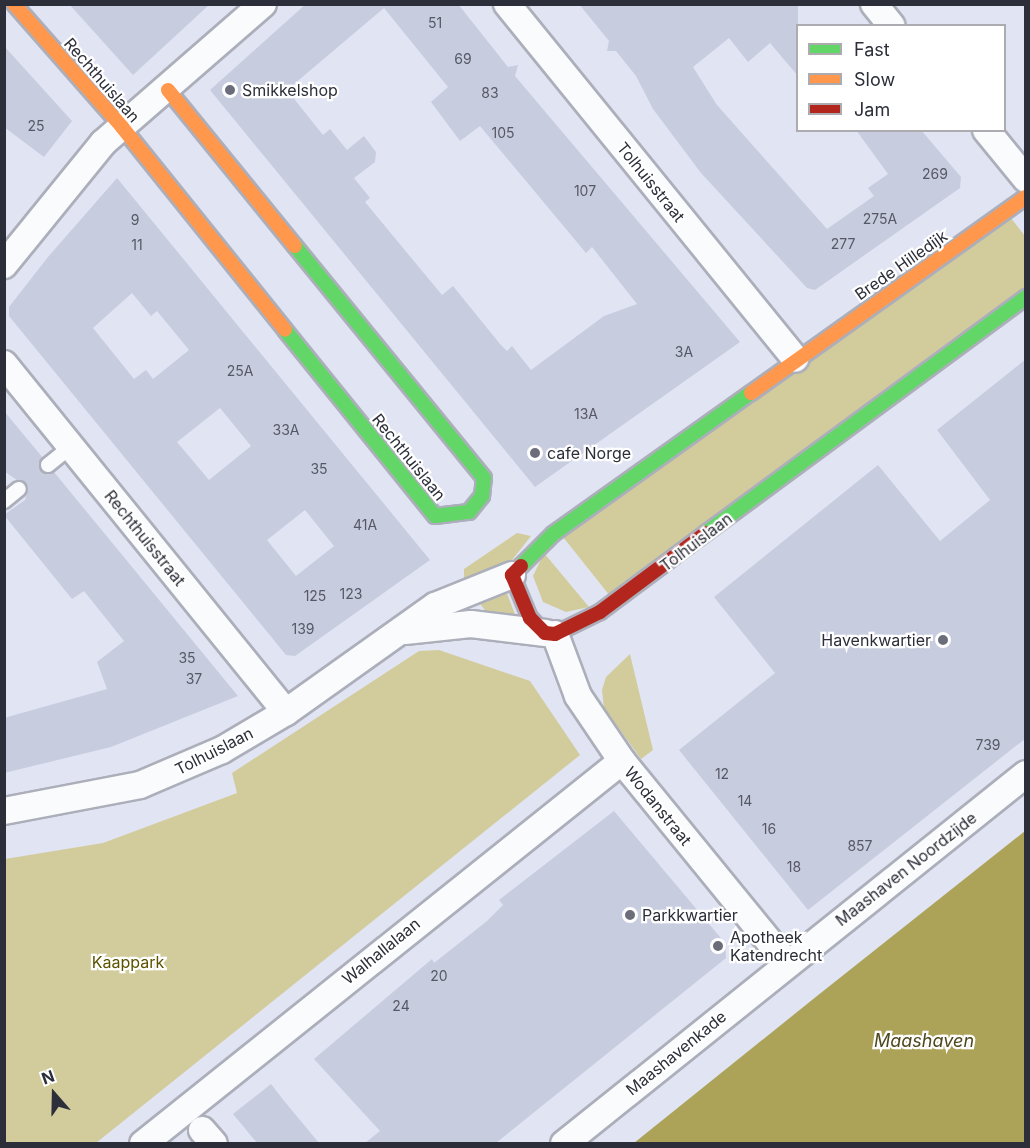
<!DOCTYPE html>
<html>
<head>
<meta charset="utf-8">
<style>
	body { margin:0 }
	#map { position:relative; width:1030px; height:1148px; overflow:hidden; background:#e1e4f3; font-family:Inter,sans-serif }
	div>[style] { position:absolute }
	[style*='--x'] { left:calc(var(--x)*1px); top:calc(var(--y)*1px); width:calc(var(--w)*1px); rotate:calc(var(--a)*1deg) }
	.green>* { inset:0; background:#d2cc9d }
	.water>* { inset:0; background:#aca358 }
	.building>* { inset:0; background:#c8ccdf }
	.roads { filter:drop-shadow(2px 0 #acafba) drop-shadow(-2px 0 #acafba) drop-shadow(0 2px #acafba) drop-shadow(0 -2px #acafba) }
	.lane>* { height:14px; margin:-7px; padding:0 7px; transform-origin:7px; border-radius:7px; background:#fafbfd }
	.street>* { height:26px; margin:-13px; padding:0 13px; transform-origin:13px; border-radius:13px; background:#fafbfd }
	.fast>* { height:14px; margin:-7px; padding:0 7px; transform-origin:7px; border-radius:7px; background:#63d668 }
	.slow>* { height:14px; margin:-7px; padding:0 7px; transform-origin:7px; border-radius:7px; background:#ff974d }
	.jam>* { height:14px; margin:-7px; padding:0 7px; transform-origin:7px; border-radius:7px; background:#b3261e }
	.dots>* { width:16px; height:16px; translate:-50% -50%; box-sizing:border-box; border:3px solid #fff; border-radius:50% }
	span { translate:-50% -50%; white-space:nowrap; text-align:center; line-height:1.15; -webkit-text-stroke:4.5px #fff; paint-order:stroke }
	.number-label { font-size:14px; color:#565865 }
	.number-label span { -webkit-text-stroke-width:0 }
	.street-label { font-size:16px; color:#2c2e39 }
	.poi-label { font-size:16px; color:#2c2e39 }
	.left { translate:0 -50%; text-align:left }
	.right { translate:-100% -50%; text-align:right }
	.park-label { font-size:16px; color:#5c5200 }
	.water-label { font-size:18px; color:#4e481e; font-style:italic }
	.frame { position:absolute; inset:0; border:6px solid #2c2e39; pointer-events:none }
	.legend { position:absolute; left:796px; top:24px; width:210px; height:108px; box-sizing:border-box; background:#fff; border:2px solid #ababb0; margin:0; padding:8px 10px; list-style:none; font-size:18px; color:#2c2e39 }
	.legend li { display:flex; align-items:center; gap:12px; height:30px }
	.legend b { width:30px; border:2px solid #ababb0 }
	.north { position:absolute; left:24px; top:1064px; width:60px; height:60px; -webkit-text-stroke:4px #fff; paint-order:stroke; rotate:340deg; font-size:16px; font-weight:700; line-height:24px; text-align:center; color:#2c2e39 }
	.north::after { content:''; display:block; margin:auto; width:21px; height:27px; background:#2c2e39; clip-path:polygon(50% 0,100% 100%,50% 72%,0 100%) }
</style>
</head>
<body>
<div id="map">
	<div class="green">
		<i style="clip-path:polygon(1011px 218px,1025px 236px,1025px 288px,610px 596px,563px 537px)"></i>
		<i style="clip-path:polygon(517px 533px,531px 536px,509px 564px,464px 585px,464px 569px)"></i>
		<i style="clip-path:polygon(544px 553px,589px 607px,566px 612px,543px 602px,533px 576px)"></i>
		<i style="clip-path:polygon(505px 588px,516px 617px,489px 616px,476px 598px)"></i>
		<i style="clip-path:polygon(439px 650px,530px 681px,580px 755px,96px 1143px,5px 1143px,5px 859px,103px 843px,237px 793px,232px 773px,419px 651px)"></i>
		<i style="clip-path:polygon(630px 654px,653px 750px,641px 759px,604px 708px,602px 690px,606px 677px)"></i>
	</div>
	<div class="water">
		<i style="clip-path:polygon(1025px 831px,1025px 1143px,634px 1143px,817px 996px)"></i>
	</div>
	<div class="building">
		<i style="clip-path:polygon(69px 4px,210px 4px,133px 75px)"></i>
		<i style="clip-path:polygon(evenodd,306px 4px,458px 4px,508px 67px,518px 65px,515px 76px,740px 342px,535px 487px,210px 90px,306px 4px,384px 8px,448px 87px,431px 102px,460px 141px,480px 126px,586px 253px,592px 247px,637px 304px,604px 316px,531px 370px,512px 346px,507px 351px,500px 344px,453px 286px,442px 295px,365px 202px,370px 198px,354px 178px,375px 162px,376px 152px,364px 136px,347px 150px,330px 129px,323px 135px,287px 90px,384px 8px)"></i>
		<i style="clip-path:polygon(579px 4px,798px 4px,798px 76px,770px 43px,748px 62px,729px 38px,693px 67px,717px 105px,827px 229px,874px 196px,868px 188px,888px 174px,856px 130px,921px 130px,961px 177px,960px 188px,815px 290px,807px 288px,701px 173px,653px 109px,636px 76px,616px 51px,607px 51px,609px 41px)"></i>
		<i style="clip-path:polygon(4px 46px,72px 121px,44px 157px,4px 127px)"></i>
		<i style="clip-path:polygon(evenodd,117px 178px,430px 560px,295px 656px,286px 655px,9px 316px,9px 307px,48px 257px,117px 178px,132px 293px,151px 316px,157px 311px,189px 350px,153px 379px,146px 370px,134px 379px,93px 328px,132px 293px,117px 178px,220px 408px,251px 446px,209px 480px,177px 442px,220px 408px,117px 178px,305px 510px,334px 546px,296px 576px,267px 540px,305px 510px)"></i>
		<i style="clip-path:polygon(1026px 359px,1026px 738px,808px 910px,679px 750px,775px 673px,714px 597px,878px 465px,940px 541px,990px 500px,937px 430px)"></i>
		<i style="clip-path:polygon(4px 411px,43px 458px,41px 471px,54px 472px,238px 696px,111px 747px,4px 773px,4px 718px,107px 689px,97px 662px,124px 641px,84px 591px,72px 599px,4px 515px,25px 500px,28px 488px,4px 471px)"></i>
		<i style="clip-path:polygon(614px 811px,725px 943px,726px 958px,496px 1143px,365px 1143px,380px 1131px,314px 1059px,432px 959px,434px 963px,487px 921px,503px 905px,499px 900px)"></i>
		<i style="clip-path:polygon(271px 1084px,285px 1102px,319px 1143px,257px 1143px,233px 1114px)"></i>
	</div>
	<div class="roads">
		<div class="lane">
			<i style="--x:48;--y:465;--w:28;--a:-39"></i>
			<i style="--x:4;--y:501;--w:19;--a:-39"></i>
		</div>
		<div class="street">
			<i style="--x:507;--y:4;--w:457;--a:50.9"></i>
			<i style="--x:874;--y:4;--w:28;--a:51"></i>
			<i style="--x:986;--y:130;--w:63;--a:50.8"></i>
			<i style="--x:4;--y:265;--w:157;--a:-50.9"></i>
			<i style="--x:103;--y:143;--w:212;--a:-41"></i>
			<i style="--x:4;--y:364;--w:448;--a:51"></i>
			<i style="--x:405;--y:631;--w:66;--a:-6.1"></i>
			<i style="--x:471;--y:624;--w:75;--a:6.9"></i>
			<i style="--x:555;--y:634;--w:66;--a:69.6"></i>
			<i style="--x:578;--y:696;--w:78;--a:55.9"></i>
			<i style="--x:622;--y:761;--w:261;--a:50.8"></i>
			<i style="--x:4;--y:811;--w:138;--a:-10.8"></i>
			<i style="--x:140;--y:785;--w:89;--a:-23.1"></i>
			<i style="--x:222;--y:750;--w:74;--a:-30.7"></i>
			<i style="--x:286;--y:712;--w:183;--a:-35.4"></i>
			<i style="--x:435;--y:606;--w:83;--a:-21.9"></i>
			<i style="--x:202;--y:1130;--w:18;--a:49"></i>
			<i style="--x:143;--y:1144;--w:613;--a:-38.65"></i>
			<i style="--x:564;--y:1144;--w:592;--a:-38.69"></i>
		</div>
		<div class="fast">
			<i style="--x:285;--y:330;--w:239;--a:51.1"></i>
			<i style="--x:435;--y:516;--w:34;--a:-7"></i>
			<i style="--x:469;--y:512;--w:21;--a:-51"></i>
			<i style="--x:482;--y:496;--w:18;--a:-84"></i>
			<i style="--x:484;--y:478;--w:299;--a:-129.2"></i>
			<i style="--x:706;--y:533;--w:398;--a:-36.4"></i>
			<i style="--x:521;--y:566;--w:45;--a:-45"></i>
			<i style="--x:553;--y:534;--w:243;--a:-35.5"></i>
		</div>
		<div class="slow">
			<i style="--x:14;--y:4;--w:164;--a:48.7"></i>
			<i style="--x:122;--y:127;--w:260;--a:51.2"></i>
			<i style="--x:168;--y:90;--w:201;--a:50.9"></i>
			<i style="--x:751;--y:393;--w:338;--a:-35.5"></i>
		</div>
		<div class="jam">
			<i style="--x:521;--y:566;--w:13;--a:135"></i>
			<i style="--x:512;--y:575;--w:47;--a:67.3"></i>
			<i style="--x:530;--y:618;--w:21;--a:45"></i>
			<i style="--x:545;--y:633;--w:10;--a:6"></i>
			<i style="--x:555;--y:634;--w:50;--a:-26.1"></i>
			<i style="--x:600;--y:612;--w:132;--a:-36.7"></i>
		</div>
	</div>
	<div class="dots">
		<i style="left:230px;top:90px;background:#6b6e7a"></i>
		<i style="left:535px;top:453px;background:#6b6e7a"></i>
		<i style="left:943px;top:640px;background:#6b6e7a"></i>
		<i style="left:630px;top:915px;background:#6b6e7a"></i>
		<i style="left:718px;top:946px;background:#6b6e7a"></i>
	</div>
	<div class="number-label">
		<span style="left:435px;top:23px">51</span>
		<span style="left:463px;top:59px">69</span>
		<span style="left:490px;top:93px">83</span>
		<span style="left:36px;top:126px">25</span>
		<span style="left:503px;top:133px">105</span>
		<span style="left:935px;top:174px">269</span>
		<span style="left:585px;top:191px">107</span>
		<span style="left:880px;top:219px">275A</span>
		<span style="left:135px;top:220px">9</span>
		<span style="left:843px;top:244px">277</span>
		<span style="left:137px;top:245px">11</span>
		<span style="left:684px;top:352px">3A</span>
		<span style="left:240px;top:371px">25A</span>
		<span style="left:586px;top:414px">13A</span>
		<span style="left:286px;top:430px">33A</span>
		<span style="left:319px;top:469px">35</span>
		<span style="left:365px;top:525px">41A</span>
		<span style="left:351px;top:594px">123</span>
		<span style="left:315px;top:596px">125</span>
		<span style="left:303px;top:629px">139</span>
		<span style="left:187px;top:658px">35</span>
		<span style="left:194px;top:679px">37</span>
		<span style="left:988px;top:745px">739</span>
		<span style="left:722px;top:774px">12</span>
		<span style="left:745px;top:801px">14</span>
		<span style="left:769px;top:829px">16</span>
		<span style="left:860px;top:846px">857</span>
		<span style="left:794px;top:867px">18</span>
		<span style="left:439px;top:976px">20</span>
		<span style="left:401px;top:1006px">24</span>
	</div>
	<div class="street-label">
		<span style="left:102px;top:80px;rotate:49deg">Rechthuislaan</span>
		<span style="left:651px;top:182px;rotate:51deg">Tolhuisstraat</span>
		<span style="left:901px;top:265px;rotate:-35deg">Brede Hilledijk</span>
		<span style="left:409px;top:457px;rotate:51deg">Rechthuislaan</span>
		<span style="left:145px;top:538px;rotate:51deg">Rechthuisstraat</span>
		<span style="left:696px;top:542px;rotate:-37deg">Tolhuislaan</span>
		<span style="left:214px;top:751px;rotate:-27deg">Tolhuislaan</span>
		<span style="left:658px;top:806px;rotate:51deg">Wodanstraat</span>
		<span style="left:906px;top:869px;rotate:-38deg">Maashaven Noordzijde</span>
		<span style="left:381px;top:951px;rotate:-39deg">Walhallalaan</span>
		<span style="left:676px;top:1053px;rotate:-39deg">Maashavenkade</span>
	</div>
	<div class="poi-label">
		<span class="left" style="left:242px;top:90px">Smikkelshop</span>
		<span class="left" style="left:547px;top:453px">cafe Norge</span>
		<span class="right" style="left:931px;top:640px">Havenkwartier</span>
		<span class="left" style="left:642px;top:915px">Parkkwartier</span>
		<span class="left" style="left:730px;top:946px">Apotheek<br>Katendrecht</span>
	</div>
	<div class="park-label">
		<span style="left:128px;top:962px">Kaappark</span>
	</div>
	<div class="water-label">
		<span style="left:924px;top:1041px">Maashaven</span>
	</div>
	<div class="frame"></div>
	<ul class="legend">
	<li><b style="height:8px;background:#63d668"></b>Fast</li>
	<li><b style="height:8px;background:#ff974d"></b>Slow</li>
	<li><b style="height:8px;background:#b3261e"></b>Jam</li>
	</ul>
	<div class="north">N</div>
</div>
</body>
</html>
